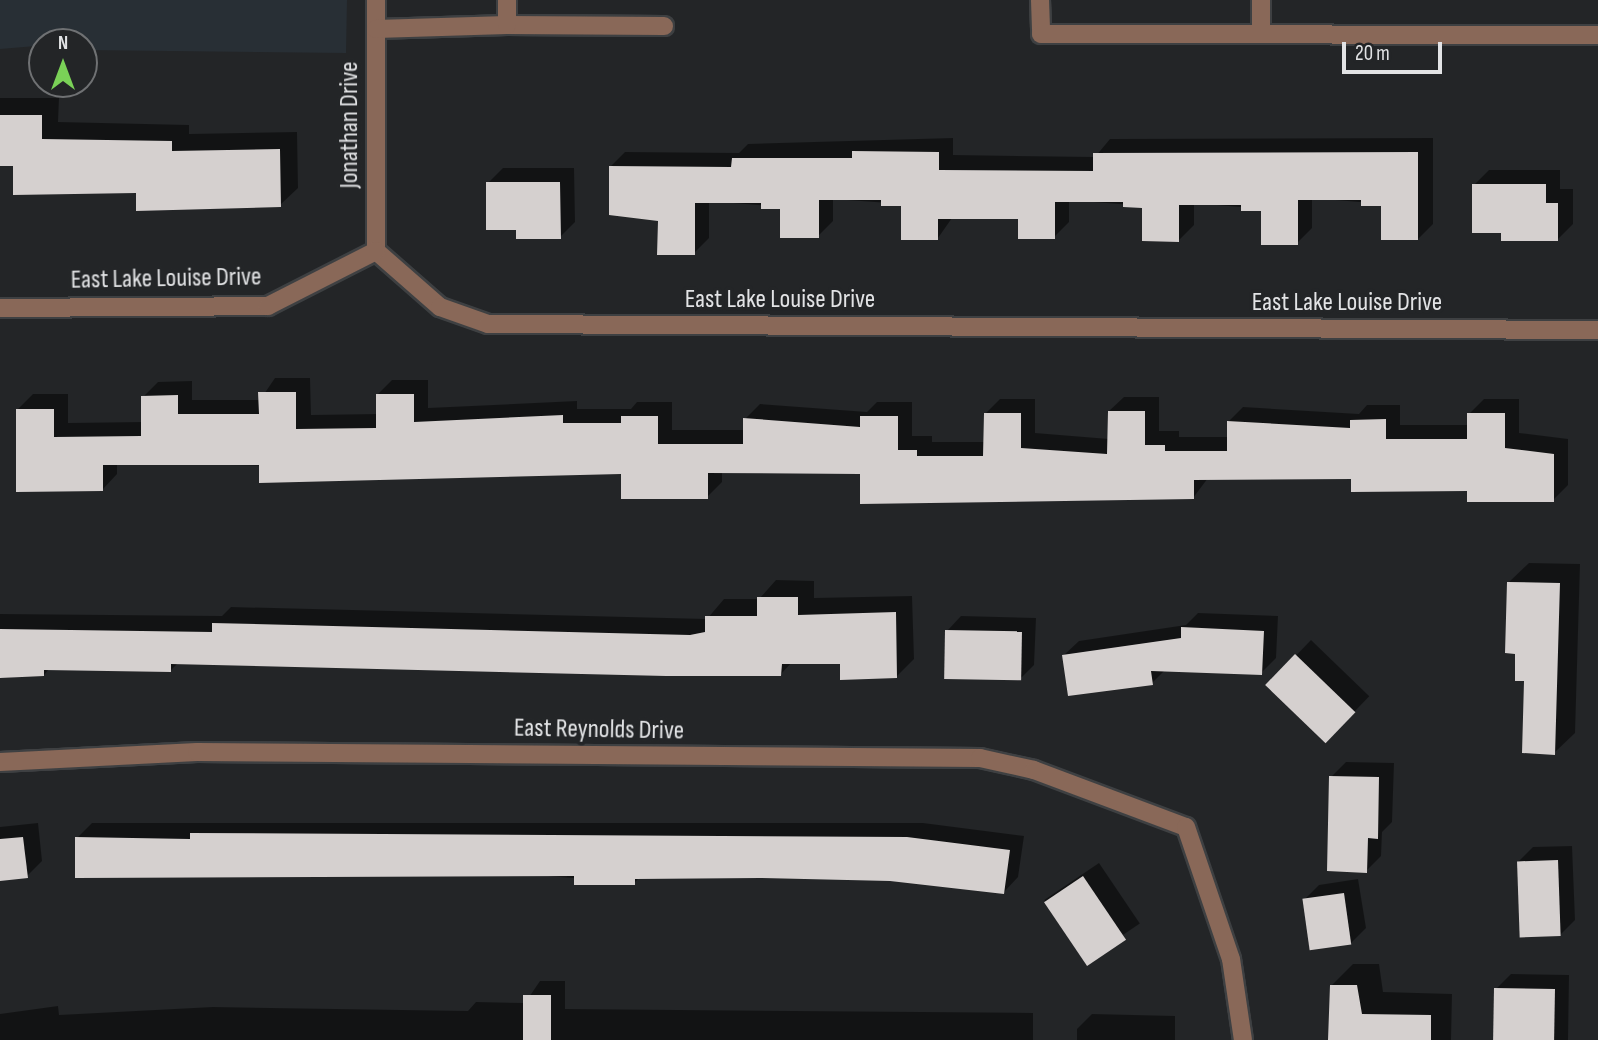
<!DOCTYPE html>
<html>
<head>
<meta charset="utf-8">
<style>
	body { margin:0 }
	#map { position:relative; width:1598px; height:1040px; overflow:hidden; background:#232527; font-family:"Sofia Sans Condensed",sans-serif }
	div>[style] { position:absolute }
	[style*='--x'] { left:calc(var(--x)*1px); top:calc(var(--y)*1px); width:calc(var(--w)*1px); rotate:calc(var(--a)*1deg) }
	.built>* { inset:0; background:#282f35 }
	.shadow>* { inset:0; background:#0007; transform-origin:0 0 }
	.building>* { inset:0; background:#d5d0cf; transform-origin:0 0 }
	.roads { filter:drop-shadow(2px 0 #3e4042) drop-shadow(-2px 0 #3e4042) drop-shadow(0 2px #3e4042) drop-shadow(0 -2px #3e4042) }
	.minor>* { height:18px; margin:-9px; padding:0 9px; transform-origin:9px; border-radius:9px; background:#896858 }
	span { translate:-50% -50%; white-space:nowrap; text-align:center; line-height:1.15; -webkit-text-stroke:7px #232527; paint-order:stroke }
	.street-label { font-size:26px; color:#e2e3e5 }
	.north { position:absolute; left:28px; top:28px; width:70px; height:70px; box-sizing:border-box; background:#232527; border:2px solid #6f7173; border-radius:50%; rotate:0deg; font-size:19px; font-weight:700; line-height:28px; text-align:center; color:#e2e3e5 }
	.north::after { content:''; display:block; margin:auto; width:24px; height:32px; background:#7ad157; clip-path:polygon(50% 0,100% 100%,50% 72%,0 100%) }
	.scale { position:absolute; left:1342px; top:42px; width:100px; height:32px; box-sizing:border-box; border:4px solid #e2e3e5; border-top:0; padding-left:9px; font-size:21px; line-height:24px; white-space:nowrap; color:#e2e3e5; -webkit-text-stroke:5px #232527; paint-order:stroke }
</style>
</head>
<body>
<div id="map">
	<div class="built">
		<i style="clip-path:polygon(0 0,347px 0,346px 53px,84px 50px,84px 42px,0 49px)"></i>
	</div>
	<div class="shadow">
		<i style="clip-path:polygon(0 98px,59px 98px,58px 122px,189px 125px,189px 134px,297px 132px,298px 188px,280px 205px,138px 191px,0 163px)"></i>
		<i style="clip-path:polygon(953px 138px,953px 155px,1095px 157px,1110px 139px,1433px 138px,1433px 224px,1418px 239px,1383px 204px,1312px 198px,1312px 228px,1297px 243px,1263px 209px,1194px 203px,1194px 225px,1179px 240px,1144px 206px,1069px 200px,1069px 222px,1054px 237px,1020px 218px,952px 218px,938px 238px,903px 204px,833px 199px,833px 221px,818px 236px,782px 207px,709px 201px,709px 238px,694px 253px,610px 167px,625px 152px,739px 153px,748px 144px)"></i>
		<i style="clip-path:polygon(503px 168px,574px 168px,575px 222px,560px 237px,518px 229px,488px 183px)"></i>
		<i style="clip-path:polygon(1489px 170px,1560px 170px,1560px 189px,1573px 189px,1573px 224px,1558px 239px,1474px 185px)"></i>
		<i style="clip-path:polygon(275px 378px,310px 378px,311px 415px,378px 414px,378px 394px,392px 380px,428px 380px,428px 408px,577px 401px,577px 409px,631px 409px,637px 402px,672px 402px,672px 430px,745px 430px,745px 419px,760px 404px,867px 412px,877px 402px,912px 402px,912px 436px,932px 436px,932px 442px,985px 442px,985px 414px,1000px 399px,1035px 399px,1035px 433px,1109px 439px,1109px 411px,1124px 397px,1159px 397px,1159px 431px,1179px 431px,1179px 437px,1229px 437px,1229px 421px,1243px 407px,1359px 414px,1367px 405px,1400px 405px,1400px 425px,1469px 425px,1469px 414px,1484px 399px,1519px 399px,1519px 433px,1568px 439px,1568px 485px,1553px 500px,1352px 477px,1208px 478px,1193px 498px,862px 502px,862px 472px,722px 471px,722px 482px,707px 497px,622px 472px,117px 463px,117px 474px,103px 489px,18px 409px,33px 394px,68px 394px,68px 423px,143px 422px,143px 397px,158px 382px,192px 381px,192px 400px,260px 400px)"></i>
		<i style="clip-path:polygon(1529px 563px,1580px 564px,1575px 733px,1554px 753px,1517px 652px,1508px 583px)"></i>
		<i style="clip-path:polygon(776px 580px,814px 581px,814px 598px,912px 596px,914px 659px,897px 676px,842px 662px,792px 662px,781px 674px,179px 662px,170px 671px,50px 668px,44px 675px,0 678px,0 614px,222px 616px,231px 607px,707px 619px,724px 599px,759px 599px)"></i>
		<i style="clip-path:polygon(1198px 613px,1278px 616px,1276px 658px,1261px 673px,1165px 670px,1152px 683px,1064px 655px,1079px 641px,1186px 625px)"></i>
		<i style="clip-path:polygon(961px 616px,1036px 618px,1034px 665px,1019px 680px,947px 631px)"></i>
		<i style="left:1311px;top:640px;width:81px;height:62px;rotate:44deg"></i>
		<i style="clip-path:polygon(1346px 762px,1394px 763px,1392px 822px,1382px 832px,1381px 856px,1366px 871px,1331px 777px)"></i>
		<i style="clip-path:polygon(38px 823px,42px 861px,27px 876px,0 879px,0 827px)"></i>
		<i style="clip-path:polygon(92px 823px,923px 823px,1024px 836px,1018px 877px,1004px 892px,890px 879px,640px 877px,634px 883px,77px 838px)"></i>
		<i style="clip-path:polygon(1572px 846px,1575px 920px,1560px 935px,1518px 862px,1533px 847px)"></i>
		<i style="left:1099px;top:863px;width:73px;height:66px;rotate:56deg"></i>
		<i style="clip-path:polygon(1358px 879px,1366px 928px,1351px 943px,1304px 900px,1319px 885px)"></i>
		<i style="clip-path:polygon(1353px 964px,1379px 964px,1383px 992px,1452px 994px,1451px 1040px,1330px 1040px,1331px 986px)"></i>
		<i style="clip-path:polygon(1511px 974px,1569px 975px,1568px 1040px,1496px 1040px,1496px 989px)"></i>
		<i style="clip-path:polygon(540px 981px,565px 981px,565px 1009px,1033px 1013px,1033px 1040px,0 1040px,0 1014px,58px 1006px,59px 1015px,213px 1007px,468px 1011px,476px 1002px,525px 1003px)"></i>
		<i style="clip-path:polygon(1092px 1014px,1175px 1016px,1175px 1040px,1077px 1040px,1077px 1029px)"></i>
	</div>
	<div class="building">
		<i style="clip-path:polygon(0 115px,42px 115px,42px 139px,172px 141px,172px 151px,280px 149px,281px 207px,136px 211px,136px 193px,13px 195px,13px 166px,0 166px)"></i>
		<i style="clip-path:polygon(852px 151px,939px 152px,939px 170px,1093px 171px,1093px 153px,1418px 152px,1418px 240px,1381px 240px,1381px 206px,1361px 206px,1361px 200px,1298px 200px,1298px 245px,1261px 245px,1261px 211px,1241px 211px,1241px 205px,1179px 205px,1179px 242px,1142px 241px,1142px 208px,1123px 207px,1123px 202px,1055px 202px,1055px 239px,1018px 239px,1018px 219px,938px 219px,938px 240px,901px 240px,901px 206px,881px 206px,881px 200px,819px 200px,819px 238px,780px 238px,780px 209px,761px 209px,761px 203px,695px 203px,695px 255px,657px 255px,658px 221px,609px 215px,609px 166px,731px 167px,732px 158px,852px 158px)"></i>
		<i style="clip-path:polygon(486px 182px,560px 182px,561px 239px,516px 239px,516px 230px,486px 230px)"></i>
		<i style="clip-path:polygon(1472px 184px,1546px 184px,1546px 203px,1558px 203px,1558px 241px,1501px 241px,1501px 233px,1472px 233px)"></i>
		<i style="clip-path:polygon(258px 392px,296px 392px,296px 429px,376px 428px,376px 394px,414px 394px,414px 422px,563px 415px,563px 423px,621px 423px,621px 416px,658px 416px,658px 444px,743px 444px,743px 418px,860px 427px,860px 416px,898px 416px,898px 450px,917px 450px,917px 456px,983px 456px,984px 413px,1021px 413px,1021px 448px,1107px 454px,1108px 411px,1145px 411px,1145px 445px,1165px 445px,1165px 451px,1227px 451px,1227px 421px,1350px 428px,1350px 420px,1386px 419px,1386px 439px,1467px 439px,1467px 413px,1505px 413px,1505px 448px,1554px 454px,1554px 502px,1467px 502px,1467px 491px,1351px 492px,1351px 479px,1194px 480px,1194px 499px,860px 504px,860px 474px,708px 473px,708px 499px,621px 499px,621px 474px,259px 483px,259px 465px,103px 465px,103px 491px,16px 492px,16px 409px,54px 409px,54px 437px,141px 436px,141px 396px,178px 395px,178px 414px,259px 414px)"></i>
		<i style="clip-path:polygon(1507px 582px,1560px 583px,1555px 755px,1522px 753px,1524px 681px,1515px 681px,1515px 654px,1505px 653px)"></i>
		<i style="clip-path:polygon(757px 597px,798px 597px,798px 615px,896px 612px,897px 678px,840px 680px,840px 664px,782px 664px,781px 676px,666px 676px,171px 664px,171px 672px,44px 670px,44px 676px,0 678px,0 629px,212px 632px,212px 623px,690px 635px,705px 632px,705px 616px,757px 616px)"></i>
		<i style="clip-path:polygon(1181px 627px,1264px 631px,1262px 675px,1151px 671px,1153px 685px,1068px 696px,1062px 655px,1181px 638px)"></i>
		<i style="left:945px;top:630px;width:77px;height:49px;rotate:1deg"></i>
		<i style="left:1295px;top:654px;width:84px;height:43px;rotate:44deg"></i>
		<i style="clip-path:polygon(1329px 776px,1379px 777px,1378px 839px,1368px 838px,1367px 873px,1327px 871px)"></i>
		<i style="clip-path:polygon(190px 833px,907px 837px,1010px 850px,1004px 894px,890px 881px,760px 878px,635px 879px,635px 885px,574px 885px,574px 876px,75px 878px,75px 837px,190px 839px)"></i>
		<i style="clip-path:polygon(23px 837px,28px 878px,0 881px,0 839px)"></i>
		<i style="left:1558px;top:860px;width:76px;height:41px;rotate:88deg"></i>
		<i style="left:1083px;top:876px;width:77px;height:47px;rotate:56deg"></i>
		<i style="left:1344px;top:893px;width:52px;height:42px;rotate:82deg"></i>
		<i style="clip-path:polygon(1330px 985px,1357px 985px,1362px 1014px,1431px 1015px,1431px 1040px,1328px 1040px)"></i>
		<i style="left:1494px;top:988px;width:61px;height:52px;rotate:1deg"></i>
		<i style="left:523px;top:995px;width:28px;height:45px"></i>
	</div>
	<div class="roads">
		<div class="minor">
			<i style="--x:376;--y:0;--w:251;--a:90"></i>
			<i style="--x:1040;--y:0;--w:34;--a:88"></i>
			<i style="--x:1041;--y:34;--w:557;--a:0.1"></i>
			<i style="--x:507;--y:25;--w:157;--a:0.4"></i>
			<i style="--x:376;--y:29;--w:131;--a:-1.7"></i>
			<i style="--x:507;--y:25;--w:25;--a:-90"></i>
			<i style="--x:1261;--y:32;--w:32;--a:-90"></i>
			<i style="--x:376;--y:251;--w:85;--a:41.2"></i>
			<i style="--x:440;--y:307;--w:51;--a:19.5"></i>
			<i style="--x:488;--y:324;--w:1110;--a:0.31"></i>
			<i style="--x:0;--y:308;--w:268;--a:-0.4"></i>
			<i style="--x:268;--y:306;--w:121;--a:-27"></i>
			<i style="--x:0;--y:762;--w:197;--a:-2.9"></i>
			<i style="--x:197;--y:752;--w:783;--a:0.44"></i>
			<i style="--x:980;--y:758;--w:55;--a:12.5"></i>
			<i style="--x:1034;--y:770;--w:162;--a:20.6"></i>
			<i style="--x:1186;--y:827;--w:139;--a:71.2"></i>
			<i style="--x:1231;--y:959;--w:82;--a:81.6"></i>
		</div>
	</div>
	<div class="street-label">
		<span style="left:350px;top:125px;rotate:-90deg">Jonathan Drive</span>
		<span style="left:166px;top:279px;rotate:-1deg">East Lake Louise Drive</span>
		<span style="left:780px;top:300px">East Lake Louise Drive</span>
		<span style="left:1347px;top:303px">East Lake Louise Drive</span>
		<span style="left:599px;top:730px;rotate:1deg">East Reynolds Drive</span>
	</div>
	<div class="north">N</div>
	<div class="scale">20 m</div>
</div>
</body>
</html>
